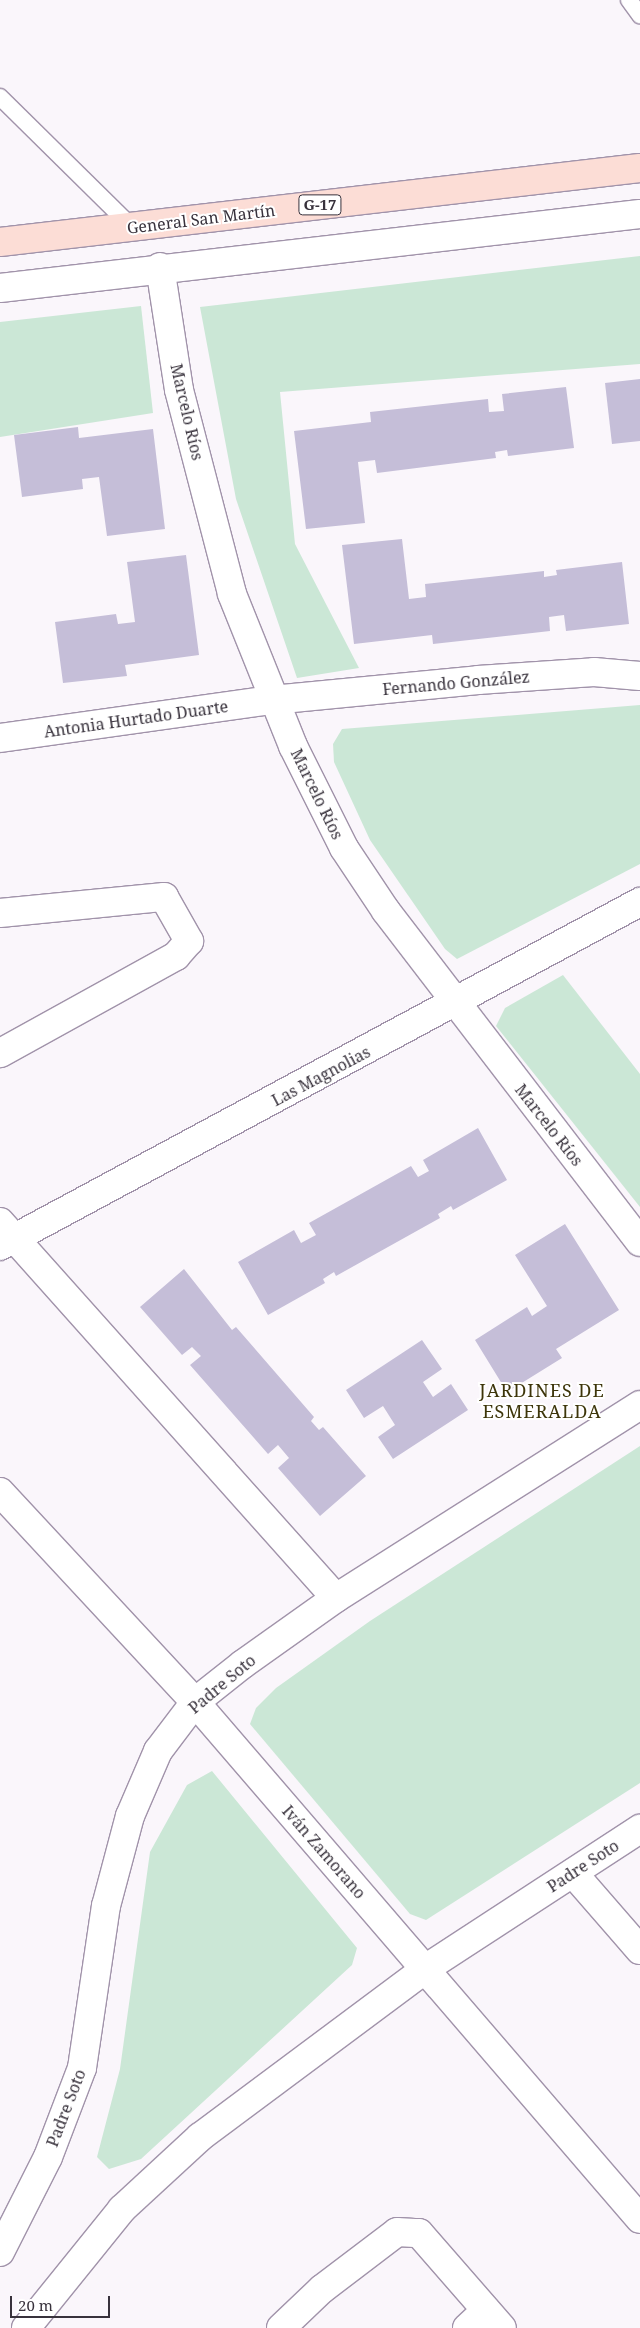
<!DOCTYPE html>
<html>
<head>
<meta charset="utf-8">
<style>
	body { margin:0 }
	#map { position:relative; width:640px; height:2328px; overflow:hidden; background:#faf6fb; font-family:"Noto Serif",serif }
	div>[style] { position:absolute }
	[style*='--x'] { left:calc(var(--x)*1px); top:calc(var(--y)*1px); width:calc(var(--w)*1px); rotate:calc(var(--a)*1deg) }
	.green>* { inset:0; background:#cbe7d6 }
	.building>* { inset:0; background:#c5bed8 }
	.roads { filter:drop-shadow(1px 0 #a193aa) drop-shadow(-1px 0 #a193aa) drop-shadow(0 1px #a193aa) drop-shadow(0 -1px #a193aa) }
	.service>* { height:16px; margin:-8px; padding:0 8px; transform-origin:8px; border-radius:8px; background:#fff }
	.minor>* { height:28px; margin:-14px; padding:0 14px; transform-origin:14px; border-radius:14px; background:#fff }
	.primary>* { height:28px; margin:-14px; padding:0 14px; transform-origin:14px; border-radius:14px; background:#fcddd6 }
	span { translate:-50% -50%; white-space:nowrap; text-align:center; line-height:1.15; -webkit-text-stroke:4px #fff; paint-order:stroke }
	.shield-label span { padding:1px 4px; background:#fff; border:1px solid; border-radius:4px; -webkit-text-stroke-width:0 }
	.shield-label { font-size:15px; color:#38323c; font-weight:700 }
	.street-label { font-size:16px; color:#38323c }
	.neighbourhood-label { font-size:18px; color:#3d350a; letter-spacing:1px }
	.scale { position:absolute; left:10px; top:2296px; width:100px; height:22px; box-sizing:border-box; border:2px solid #38323c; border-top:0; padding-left:6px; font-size:15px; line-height:18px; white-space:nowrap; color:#38323c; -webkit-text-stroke:4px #fff; paint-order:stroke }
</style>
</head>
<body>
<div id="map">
	<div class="green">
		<i style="clip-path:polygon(640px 256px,640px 364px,280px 392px,295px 544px,359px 668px,297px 678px,236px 499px,200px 307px)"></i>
		<i style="clip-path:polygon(141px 306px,153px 413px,0 437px,0 322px)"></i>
		<i style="clip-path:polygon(640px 705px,640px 864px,457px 959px,445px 949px,370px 840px,334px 762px,333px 744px,342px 729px)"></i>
		<i style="clip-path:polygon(563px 975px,640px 1074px,640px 1207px,496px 1026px,505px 1008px)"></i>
		<i style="clip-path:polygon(640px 1446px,640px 1783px,426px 1920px,410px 1914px,250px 1724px,256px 1708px,276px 1688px,370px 1621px)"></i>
		<i style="clip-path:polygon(212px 1771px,357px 1948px,352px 1965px,141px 2159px,109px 2169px,97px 2157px,120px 2069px,150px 1852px,187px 1785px)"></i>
	</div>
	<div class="building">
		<i style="clip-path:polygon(640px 379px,640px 441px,612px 444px,605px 383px)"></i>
		<i style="clip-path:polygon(566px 387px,574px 448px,508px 456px,507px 450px,495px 452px,496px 458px,377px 473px,375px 460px,358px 462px,365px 523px,306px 529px,294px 431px,371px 422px,370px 412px,488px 399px,489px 412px,504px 411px,502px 394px)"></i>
		<i style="clip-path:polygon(78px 427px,79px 438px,153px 429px,165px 529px,107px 536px,99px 477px,82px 479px,83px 489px,22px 497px,14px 435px)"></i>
		<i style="clip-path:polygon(402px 539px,409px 599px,426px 597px,425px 584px,544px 571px,544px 577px,557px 575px,556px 570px,622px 562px,629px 624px,566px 631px,564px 615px,549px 617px,550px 631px,433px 644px,432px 635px,354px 644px,342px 545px)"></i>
		<i style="clip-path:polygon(186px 555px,199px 655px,125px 665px,127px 676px,63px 683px,55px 622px,116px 614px,118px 624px,135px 622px,127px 562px)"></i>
		<i style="clip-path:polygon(478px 1128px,507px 1180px,453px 1210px,451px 1206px,438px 1214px,440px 1218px,336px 1276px,334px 1272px,323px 1279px,325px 1283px,268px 1315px,238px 1262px,294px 1230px,301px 1243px,316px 1235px,309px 1223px,411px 1166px,418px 1177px,429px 1171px,423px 1160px)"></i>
		<i style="clip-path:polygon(565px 1224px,619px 1310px,556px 1349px,562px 1358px,507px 1392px,475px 1340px,527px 1307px,532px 1316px,547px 1306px,515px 1255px)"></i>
		<i style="clip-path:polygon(184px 1269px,232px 1330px,236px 1327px,314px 1417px,311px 1421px,319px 1430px,323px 1427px,366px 1476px,320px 1516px,278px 1468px,289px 1458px,278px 1445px,268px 1454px,190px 1365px,201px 1356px,192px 1347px,182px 1355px,140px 1307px)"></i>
		<i style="clip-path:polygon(422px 1340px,442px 1369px,423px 1382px,433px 1397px,451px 1384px,468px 1410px,393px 1459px,378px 1437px,395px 1425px,383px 1406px,364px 1418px,346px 1390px)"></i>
	</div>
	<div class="roads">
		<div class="service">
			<i style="--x:629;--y:0;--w:19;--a:54"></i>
			<i style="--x:0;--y:97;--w:185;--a:44.6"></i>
		</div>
		<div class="minor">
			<i style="--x:160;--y:267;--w:124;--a:81.2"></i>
			<i style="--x:179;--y:390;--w:211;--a:75.4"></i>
			<i style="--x:232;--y:594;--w:164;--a:68.1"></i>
			<i style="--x:293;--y:746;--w:114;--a:63.4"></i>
			<i style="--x:344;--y:848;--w:76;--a:56.3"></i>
			<i style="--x:386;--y:911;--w:417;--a:52.5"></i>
			<i style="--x:0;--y:288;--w:644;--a:-6.6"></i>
			<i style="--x:0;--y:738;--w:275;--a:-8"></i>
			<i style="--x:272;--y:700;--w:207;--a:-5.5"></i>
			<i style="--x:478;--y:680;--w:116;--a:-3.9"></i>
			<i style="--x:594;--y:672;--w:46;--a:5"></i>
			<i style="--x:0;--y:913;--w:165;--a:-5.6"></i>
			<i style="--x:164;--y:897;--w:51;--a:60.4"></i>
			<i style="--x:189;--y:941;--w:20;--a:131"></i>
			<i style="--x:176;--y:956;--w:201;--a:151.1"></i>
			<i style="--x:0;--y:1222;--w:504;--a:48.22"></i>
			<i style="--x:0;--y:1246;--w:727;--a:-28.26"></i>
			<i style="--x:0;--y:1492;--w:287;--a:47.1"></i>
			<i style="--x:195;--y:1702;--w:682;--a:49.28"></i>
			<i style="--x:573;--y:1873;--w:102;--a:49"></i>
			<i style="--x:0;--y:2252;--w:106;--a:-63.2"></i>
			<i style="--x:48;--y:2157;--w:95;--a:-69.1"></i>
			<i style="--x:82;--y:2068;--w:164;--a:-81.6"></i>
			<i style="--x:106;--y:1906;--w:93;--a:-75.1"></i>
			<i style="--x:130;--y:1816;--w:71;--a:-66.7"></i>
			<i style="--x:158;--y:1751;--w:61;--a:-52.9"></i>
			<i style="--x:195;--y:1702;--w:61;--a:-38.4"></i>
			<i style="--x:243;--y:1664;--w:114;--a:-35.4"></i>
			<i style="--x:336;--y:1598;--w:360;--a:-32.4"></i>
			<i style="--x:26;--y:2328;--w:153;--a:-51.1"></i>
			<i style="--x:122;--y:2209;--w:106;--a:-42.7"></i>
			<i style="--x:200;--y:2137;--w:281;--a:-36.7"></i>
			<i style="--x:425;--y:1969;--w:257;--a:-33.1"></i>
			<i style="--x:281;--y:2328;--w:57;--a:-43.6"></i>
			<i style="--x:322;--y:2289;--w:94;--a:-37.2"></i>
			<i style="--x:397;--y:2232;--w:22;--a:3"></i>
			<i style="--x:419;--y:2233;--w:126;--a:48.9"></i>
			<i style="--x:467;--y:2328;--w:26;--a:-43"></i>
		</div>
		<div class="primary">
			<i style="--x:0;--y:242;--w:644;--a:-6.6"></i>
		</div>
	</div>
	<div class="shield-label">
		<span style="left:320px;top:205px">G-17</span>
	</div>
	<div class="street-label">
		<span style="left:201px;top:219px;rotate:-7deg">General San Martín</span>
		<span style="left:187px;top:412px;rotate:77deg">Marcelo Ríos</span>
		<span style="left:456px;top:683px;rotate:-5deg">Fernando González</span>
		<span style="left:136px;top:719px;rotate:-8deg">Antonia Hurtado Duarte</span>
		<span style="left:317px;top:794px;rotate:64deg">Marcelo Ríos</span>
		<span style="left:321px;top:1076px;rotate:-28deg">Las Magnolias</span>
		<span style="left:549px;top:1125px;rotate:52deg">Marcelo Ríos</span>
		<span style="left:222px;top:1684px;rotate:-40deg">Padre Soto</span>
		<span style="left:324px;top:1852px;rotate:49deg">Iván Zamorano</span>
		<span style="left:583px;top:1866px;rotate:-33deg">Padre Soto</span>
		<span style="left:66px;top:2108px;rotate:-69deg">Padre Soto</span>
	</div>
	<div class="neighbourhood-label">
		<span style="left:542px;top:1401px">JARDINES DE<br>ESMERALDA</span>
	</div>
	<div class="scale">20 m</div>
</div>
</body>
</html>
